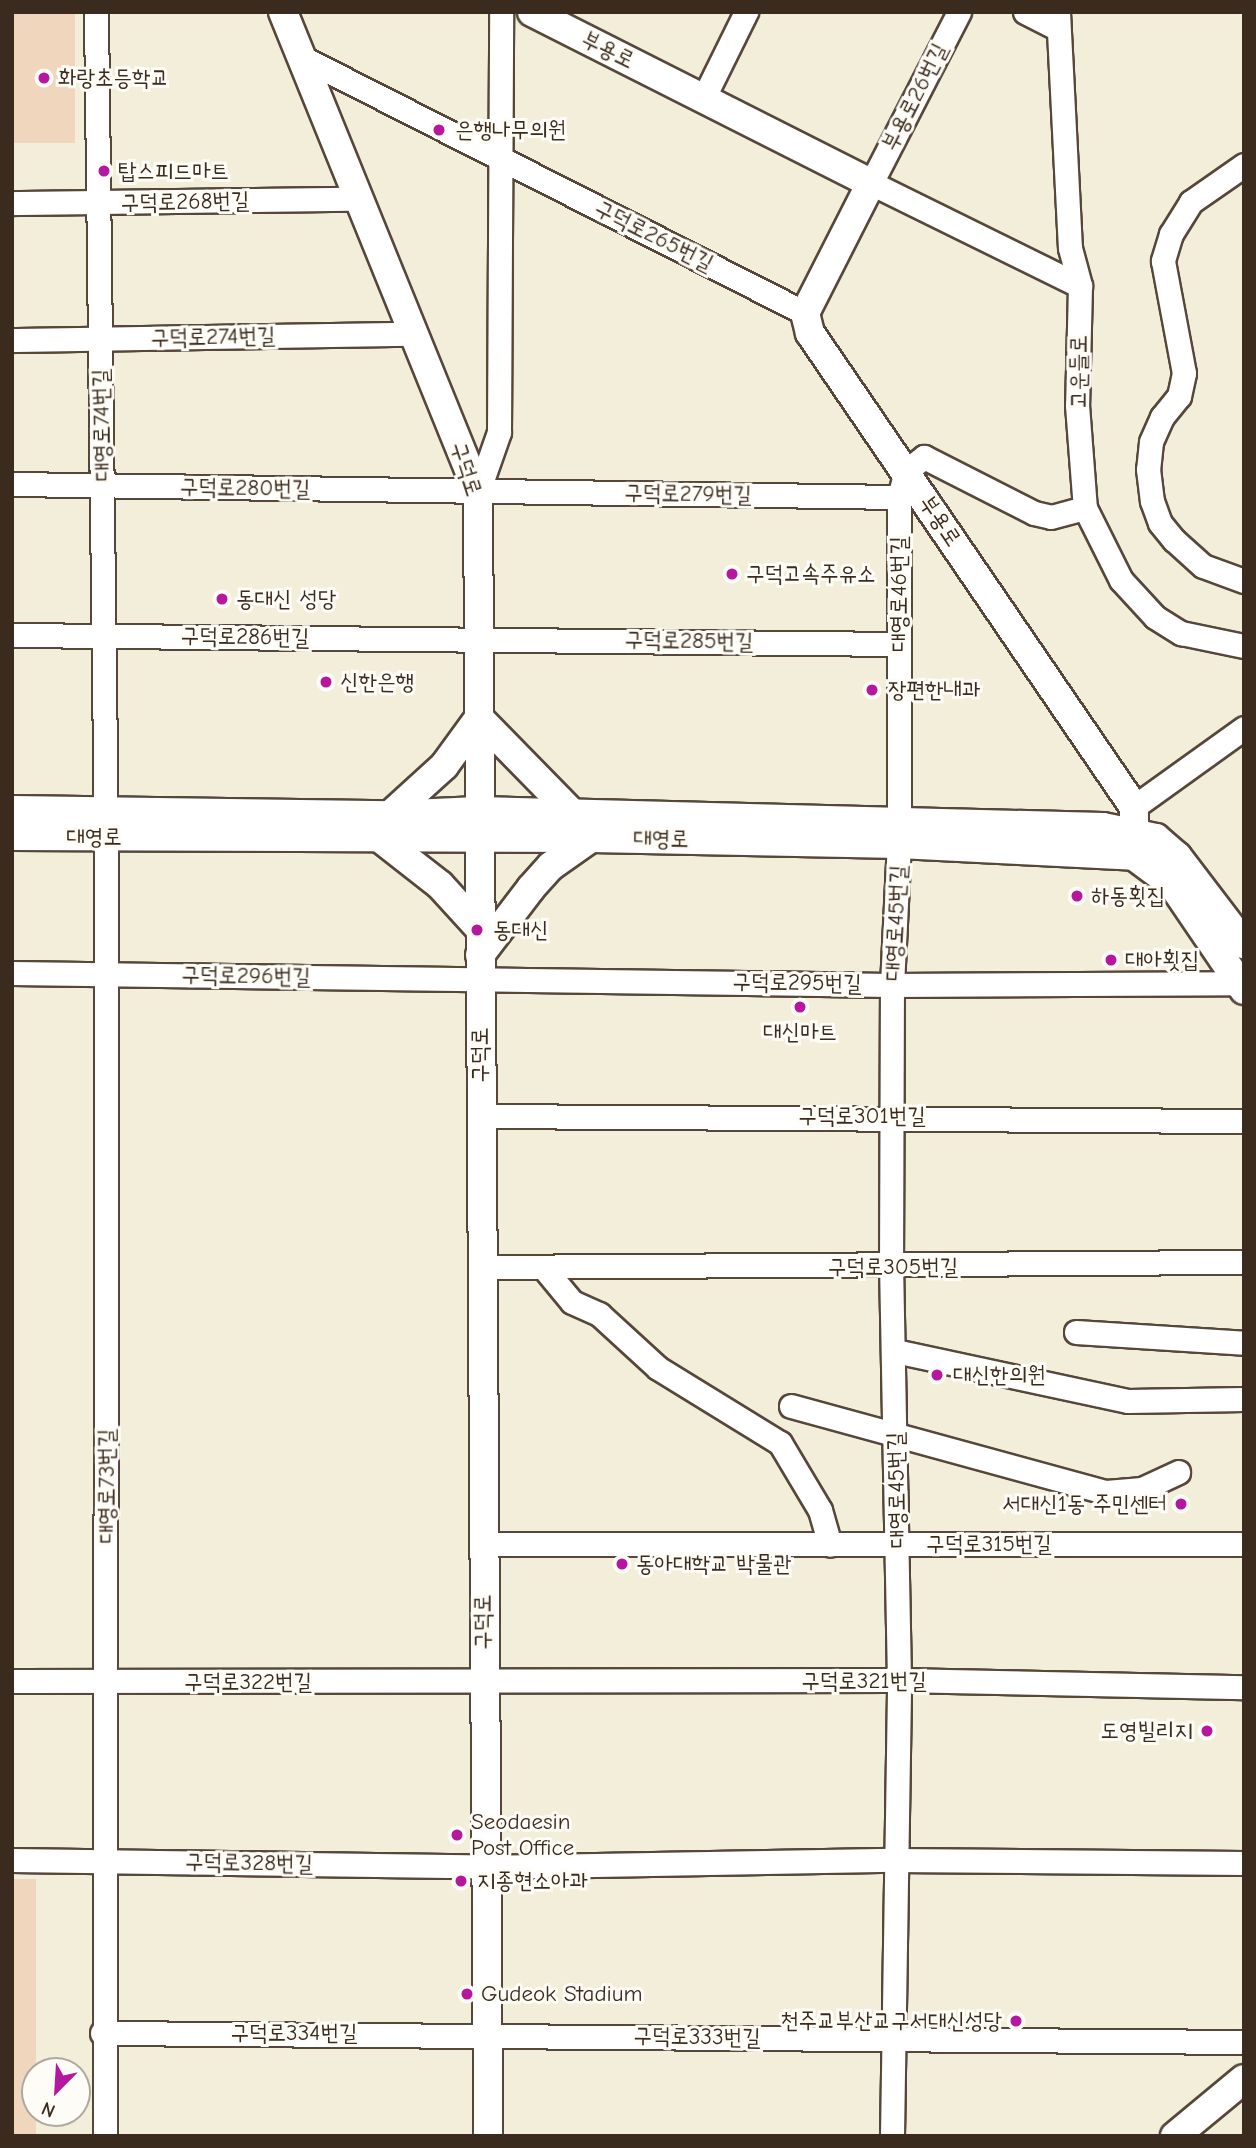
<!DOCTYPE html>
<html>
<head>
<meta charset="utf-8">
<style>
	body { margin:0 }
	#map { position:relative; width:1256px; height:2148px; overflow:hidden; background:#f2eed9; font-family:"Comic Neue","Poor Story",sans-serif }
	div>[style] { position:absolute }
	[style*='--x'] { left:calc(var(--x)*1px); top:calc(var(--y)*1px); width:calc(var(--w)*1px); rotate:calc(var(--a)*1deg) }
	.built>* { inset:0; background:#f0d6bc; transform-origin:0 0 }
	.roads { filter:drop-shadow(2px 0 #56473a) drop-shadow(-2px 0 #56473a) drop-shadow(0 2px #56473a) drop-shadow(0 -2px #56473a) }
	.minor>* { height:23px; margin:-11.5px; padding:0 11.5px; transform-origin:11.5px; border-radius:11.5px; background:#fff }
	.major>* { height:28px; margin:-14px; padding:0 14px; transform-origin:14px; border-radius:14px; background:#fff }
	.dots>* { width:19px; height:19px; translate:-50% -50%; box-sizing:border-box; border:4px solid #fdfcf7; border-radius:50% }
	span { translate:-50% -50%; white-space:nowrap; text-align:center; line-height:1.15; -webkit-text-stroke:6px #fdfcf7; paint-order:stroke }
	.street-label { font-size:23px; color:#3b2a1e }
	.poi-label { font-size:23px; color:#3b2a1e }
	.left { translate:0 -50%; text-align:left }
	.right { translate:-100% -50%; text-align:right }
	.frame { position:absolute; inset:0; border:14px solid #3b2a1e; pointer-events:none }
	.north { position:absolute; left:21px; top:2057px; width:70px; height:70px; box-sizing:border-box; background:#fdfcf7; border:2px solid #afa8a0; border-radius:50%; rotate:204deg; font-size:19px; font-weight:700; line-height:28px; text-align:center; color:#3b2a1e }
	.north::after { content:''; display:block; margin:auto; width:24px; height:32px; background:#b5179e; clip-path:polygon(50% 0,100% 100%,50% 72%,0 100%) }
</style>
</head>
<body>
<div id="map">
	<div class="built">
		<i style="left:12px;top:12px;width:63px;height:131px"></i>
		<i style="left:36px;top:1879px;width:257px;height:24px;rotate:90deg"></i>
	</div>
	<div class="roads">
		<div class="minor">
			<i style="--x:96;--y:12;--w:825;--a:89.31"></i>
			<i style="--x:106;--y:837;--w:1299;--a:90.04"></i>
			<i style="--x:959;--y:12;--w:192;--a:117.2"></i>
			<i style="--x:871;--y:183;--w:233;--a:26.2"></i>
			<i style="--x:1025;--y:12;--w:37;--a:27"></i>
			<i style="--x:1058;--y:12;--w:236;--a:87.1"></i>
			<i style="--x:1070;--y:248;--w:39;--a:75"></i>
			<i style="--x:1080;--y:286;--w:119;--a:91.4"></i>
			<i style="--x:1077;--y:405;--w:103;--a:85.6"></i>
			<i style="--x:1085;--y:508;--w:80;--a:63.4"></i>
			<i style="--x:1121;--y:580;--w:50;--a:47.4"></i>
			<i style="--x:1155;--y:617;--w:31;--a:32"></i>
			<i style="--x:1181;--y:633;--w:64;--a:11.7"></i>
			<i style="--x:301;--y:57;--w:565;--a:26.93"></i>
			<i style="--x:704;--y:97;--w:95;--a:-63.7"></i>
			<i style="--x:1244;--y:165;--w:65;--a:145.1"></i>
			<i style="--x:1191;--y:202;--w:38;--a:122"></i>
			<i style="--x:1171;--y:234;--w:28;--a:107"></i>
			<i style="--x:1163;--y:261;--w:114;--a:79.4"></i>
			<i style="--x:1184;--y:373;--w:24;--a:102"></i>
			<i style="--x:1179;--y:396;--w:27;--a:129"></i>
			<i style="--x:1162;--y:417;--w:27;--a:114"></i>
			<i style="--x:1151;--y:442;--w:27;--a:96"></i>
			<i style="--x:1148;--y:469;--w:32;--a:83"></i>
			<i style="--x:1152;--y:501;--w:23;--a:70"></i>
			<i style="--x:1160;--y:523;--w:22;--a:51"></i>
			<i style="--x:1174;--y:540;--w:39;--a:42"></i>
			<i style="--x:1203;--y:566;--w:44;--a:20.1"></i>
			<i style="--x:12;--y:203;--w:347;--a:-0.7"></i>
			<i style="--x:12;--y:340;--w:402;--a:-0.9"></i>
			<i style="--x:12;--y:484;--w:887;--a:0.84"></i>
			<i style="--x:478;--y:492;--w:64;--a:-70.7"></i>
			<i style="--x:499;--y:432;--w:420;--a:-89.7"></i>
			<i style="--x:12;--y:635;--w:887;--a:0.58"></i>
			<i style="--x:1134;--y:807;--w:135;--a:-35.7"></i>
			<i style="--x:12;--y:973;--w:880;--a:0.78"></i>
			<i style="--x:892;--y:985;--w:352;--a:-0.3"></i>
			<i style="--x:481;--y:1116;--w:763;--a:0.38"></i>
			<i style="--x:481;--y:1267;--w:763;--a:-0.38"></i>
			<i style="--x:543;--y:1267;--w:45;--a:50.4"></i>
			<i style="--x:572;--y:1302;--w:30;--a:24"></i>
			<i style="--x:599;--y:1314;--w:80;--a:42.5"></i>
			<i style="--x:658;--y:1368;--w:143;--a:31.6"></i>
			<i style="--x:780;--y:1443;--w:78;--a:59.2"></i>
			<i style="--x:820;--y:1510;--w:36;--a:74"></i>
			<i style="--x:1076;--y:1332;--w:168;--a:3.7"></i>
			<i style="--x:895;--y:1351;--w:238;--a:12.1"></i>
			<i style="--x:1128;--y:1401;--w:116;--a:-1"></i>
			<i style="--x:791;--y:1406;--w:327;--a:15.3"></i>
			<i style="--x:1106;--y:1492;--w:36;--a:-5"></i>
			<i style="--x:1142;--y:1489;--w:40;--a:-25"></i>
			<i style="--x:483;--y:1544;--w:761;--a:0"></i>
			<i style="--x:12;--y:1681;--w:887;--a:-0.06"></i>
			<i style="--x:899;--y:1680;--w:345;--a:1.2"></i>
			<i style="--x:12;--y:1860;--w:473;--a:0.8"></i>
			<i style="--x:485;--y:1867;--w:409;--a:-1"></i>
			<i style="--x:894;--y:1860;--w:350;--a:0.5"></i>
			<i style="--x:102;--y:2033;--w:1142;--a:0.45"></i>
			<i style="--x:892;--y:2136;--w:456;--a:-89.1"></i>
			<i style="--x:899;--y:1680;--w:412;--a:-91.1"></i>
			<i style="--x:891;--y:1268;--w:283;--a:-89.8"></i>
			<i style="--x:892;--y:985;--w:141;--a:-87.2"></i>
			<i style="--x:899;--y:844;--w:347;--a:-90"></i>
			<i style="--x:899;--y:497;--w:27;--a:-75"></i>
			<i style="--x:906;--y:471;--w:23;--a:-38"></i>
			<i style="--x:924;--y:457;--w:123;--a:27"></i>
			<i style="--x:1034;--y:513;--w:17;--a:13"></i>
			<i style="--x:1051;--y:517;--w:35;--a:-15"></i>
		</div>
		<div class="major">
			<i style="--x:283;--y:12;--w:518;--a:67.89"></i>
			<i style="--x:478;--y:492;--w:1644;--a:89.65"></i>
			<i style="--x:532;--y:12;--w:380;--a:26.8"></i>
			<i style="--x:871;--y:183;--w:146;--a:116.9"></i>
			<i style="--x:805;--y:313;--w:21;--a:76"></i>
			<i style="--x:810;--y:333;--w:574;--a:55.65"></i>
			<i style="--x:1134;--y:807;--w:42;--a:90"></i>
			<i style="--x:12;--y:810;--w:378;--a:0.8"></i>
			<i style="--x:390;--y:815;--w:88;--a:-2.6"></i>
			<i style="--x:478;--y:811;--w:625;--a:1.47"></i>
			<i style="--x:1103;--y:827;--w:54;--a:11.7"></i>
			<i style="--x:1156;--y:838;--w:28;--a:41"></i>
			<i style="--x:1177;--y:856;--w:111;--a:52.7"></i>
			<i style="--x:390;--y:815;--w:73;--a:-42.2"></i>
			<i style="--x:444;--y:766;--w:59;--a:-53.9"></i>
			<i style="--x:479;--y:718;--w:134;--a:45.6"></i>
			<i style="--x:376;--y:835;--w:81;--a:38"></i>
			<i style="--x:440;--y:885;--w:59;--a:47.7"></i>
			<i style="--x:12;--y:836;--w:579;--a:0.2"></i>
			<i style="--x:591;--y:838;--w:308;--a:1.1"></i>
			<i style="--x:899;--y:844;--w:235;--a:2.9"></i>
			<i style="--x:1134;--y:856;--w:47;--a:36.4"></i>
			<i style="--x:1172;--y:884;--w:128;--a:55.8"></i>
			<i style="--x:480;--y:955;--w:84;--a:-52.7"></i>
			<i style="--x:531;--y:888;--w:30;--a:-48"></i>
			<i style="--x:551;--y:866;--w:49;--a:-35"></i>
			<i style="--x:1175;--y:2136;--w:89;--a:-39.6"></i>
		</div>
	</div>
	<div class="dots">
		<i style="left:44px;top:78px;background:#b5179e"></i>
		<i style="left:439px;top:130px;background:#b5179e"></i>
		<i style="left:104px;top:171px;background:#b5179e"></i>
		<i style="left:732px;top:574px;background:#b5179e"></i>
		<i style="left:222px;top:599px;background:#b5179e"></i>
		<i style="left:326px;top:682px;background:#b5179e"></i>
		<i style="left:872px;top:690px;background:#b5179e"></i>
		<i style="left:1077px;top:896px;background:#b5179e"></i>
		<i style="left:477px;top:930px;background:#b5179e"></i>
		<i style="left:1111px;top:960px;background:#b5179e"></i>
		<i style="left:800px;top:1007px;background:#b5179e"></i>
		<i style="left:937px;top:1375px;background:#b5179e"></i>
		<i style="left:1181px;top:1504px;background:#b5179e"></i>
		<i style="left:622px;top:1564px;background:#b5179e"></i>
		<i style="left:1207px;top:1731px;background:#b5179e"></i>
		<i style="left:457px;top:1835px;background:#b5179e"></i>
		<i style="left:461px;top:1881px;background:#b5179e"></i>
		<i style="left:467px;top:1994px;background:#b5179e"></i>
		<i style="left:1016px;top:2021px;background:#b5179e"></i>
	</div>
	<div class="street-label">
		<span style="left:608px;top:50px;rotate:26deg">부용로</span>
		<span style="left:915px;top:97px;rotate:-63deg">부용로26번길</span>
		<span style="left:185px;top:202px;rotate:-1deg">구덕로268번길</span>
		<span style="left:654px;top:236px;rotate:27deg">구덕로265번길</span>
		<span style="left:213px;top:337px;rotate:-1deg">구덕로274번길</span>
		<span style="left:1079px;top:372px;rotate:-90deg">고운들로</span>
		<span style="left:102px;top:425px;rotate:-91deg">대영로74번길</span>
		<span style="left:466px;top:469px;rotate:72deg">구덕로</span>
		<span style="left:245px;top:488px;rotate:1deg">구덕로280번길</span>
		<span style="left:688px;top:494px;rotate:1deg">구덕로279번길</span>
		<span style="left:940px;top:521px;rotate:56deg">부용로</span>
		<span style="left:899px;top:594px;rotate:-90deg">대영로46번길</span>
		<span style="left:245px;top:637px;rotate:1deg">구덕로286번길</span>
		<span style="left:689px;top:641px;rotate:1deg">구덕로285번길</span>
		<span style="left:94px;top:837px">대영로</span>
		<span style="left:661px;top:839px;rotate:1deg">대영로</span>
		<span style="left:896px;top:923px;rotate:-87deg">대영로45번길</span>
		<span style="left:246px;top:976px;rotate:1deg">구덕로296번길</span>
		<span style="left:797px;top:983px;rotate:1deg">구덕로295번길</span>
		<span style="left:480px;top:1055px;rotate:-90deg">구덕로</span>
		<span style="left:862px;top:1116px">구덕로301번길</span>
		<span style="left:893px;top:1267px">구덕로305번길</span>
		<span style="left:107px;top:1486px;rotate:-90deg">대영로73번길</span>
		<span style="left:897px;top:1490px;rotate:-91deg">대영로45번길</span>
		<span style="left:989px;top:1544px">구덕로315번길</span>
		<span style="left:483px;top:1622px;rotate:-90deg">구덕로</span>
		<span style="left:864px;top:1681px">구덕로321번길</span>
		<span style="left:248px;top:1682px">구덕로322번길</span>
		<span style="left:249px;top:1863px;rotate:1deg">구덕로328번길</span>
		<span style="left:294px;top:2033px">구덕로334번길</span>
		<span style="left:697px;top:2037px;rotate:1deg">구덕로333번길</span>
	</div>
	<div class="poi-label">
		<span class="left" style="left:58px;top:78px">화랑초등학교</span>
		<span class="left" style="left:455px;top:130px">은행나무의원</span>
		<span class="left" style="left:118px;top:171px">탑스피드마트</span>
		<span class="left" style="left:746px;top:574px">구덕고속주유소</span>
		<span class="left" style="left:236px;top:599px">동대신 성당</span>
		<span class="left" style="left:340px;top:682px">신한은행</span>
		<span class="left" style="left:888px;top:690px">장편한내과</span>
		<span class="left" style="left:1091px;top:896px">하동횟집</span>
		<span class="left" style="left:493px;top:930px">동대신</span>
		<span class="left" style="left:1125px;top:960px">대아횟집</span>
		<span style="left:800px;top:1032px">대신마트</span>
		<span class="left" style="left:953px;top:1375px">대신한의원</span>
		<span class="right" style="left:1167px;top:1504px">서대신1동 주민센터</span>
		<span class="left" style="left:636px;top:1564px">동아대학교 박물관</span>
		<span class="right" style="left:1193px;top:1731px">도영빌리지</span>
		<span class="left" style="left:471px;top:1835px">Seodaesin<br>Post Office</span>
		<span class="left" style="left:477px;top:1881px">지종현소아과</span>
		<span class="left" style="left:481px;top:1994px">Gudeok Stadium</span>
		<span class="right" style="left:1002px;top:2021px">천주교부산교구서대신성당</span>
	</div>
	<div class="frame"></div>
	<div class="north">N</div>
</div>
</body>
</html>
